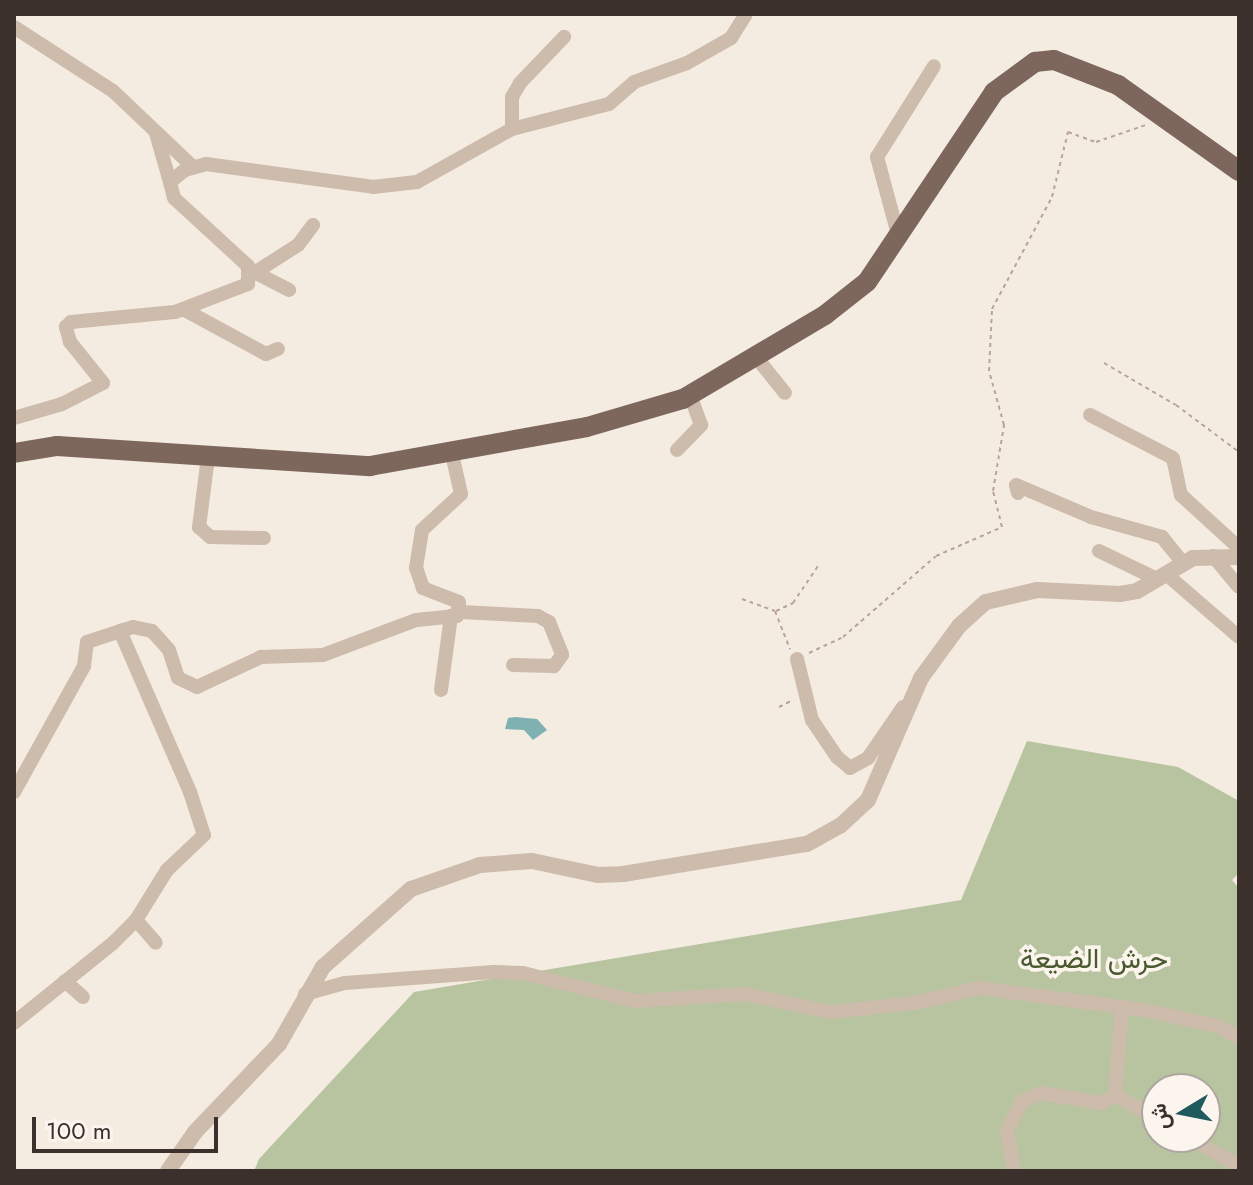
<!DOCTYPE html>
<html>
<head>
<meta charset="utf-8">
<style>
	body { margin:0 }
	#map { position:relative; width:1253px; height:1185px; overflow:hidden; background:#f4ebe1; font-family:Jost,Vazirmatn,sans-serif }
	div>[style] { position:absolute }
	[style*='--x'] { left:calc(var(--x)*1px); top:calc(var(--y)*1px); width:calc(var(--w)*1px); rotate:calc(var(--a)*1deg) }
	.green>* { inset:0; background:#b8c4a0 }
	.water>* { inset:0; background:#7fb0b2 }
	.path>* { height:2px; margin-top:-1px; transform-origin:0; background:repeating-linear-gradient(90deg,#b9a596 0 4px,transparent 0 8px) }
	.minor>* { height:14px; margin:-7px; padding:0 7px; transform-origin:7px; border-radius:7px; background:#cdbbac }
	.tertiary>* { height:16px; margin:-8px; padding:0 8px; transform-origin:8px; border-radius:8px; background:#cdbbac }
	.primary>* { height:20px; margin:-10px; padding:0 10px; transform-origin:10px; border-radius:10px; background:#7d675c }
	span { translate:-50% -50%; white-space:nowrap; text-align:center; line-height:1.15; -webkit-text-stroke:7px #fbf5ee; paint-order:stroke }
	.park-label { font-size:28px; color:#4a5a2e }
	.frame { position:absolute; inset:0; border:16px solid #3b302b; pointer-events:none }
	.north { position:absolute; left:1141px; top:1073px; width:80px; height:80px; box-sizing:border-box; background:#fbf5ee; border:2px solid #aea6a0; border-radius:50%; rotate:260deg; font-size:22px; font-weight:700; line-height:32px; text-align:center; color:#3b302b }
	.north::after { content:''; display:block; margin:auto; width:28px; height:36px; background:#1f5a5e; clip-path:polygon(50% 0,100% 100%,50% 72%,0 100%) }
	.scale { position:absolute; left:32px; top:1117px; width:186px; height:36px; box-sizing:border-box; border:4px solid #3b302b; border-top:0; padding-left:10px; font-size:24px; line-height:28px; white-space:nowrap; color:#3b302b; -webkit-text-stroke:6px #fbf5ee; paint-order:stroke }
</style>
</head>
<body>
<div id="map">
	<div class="green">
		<i style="clip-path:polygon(evenodd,1027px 741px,1178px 767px,1239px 801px,1239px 873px,1232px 880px,1239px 888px,1239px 1171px,254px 1171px,259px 1159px,414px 992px,961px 900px,1027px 741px,1157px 1089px,1205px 1089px,1205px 1137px,1157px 1137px,1157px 1089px)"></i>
	</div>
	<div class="water">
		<i style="clip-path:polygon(515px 717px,537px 719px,547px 730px,533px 740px,524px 730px,505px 729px,508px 718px)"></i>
	</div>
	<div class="path">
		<i style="--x:1104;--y:363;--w:83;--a:30.3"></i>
		<i style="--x:1176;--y:405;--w:79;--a:36.7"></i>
		<i style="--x:742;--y:599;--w:35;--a:20"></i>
		<i style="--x:775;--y:611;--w:41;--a:68.5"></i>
		<i style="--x:776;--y:611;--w:19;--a:-25"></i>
		<i style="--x:793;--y:603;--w:45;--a:-56"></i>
		<i style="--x:809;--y:653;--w:38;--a:-25"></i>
		<i style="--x:843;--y:637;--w:123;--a:-41.1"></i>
		<i style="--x:936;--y:556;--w:72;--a:-23.7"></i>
		<i style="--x:1002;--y:527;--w:37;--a:-104"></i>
		<i style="--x:993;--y:491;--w:67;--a:-80.5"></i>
		<i style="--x:1004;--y:425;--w:56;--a:-105.5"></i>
		<i style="--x:989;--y:371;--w:62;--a:-87.2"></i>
		<i style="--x:992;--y:309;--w:127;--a:-61.8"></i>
		<i style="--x:1052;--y:197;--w:67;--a:-76.2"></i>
		<i style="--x:1068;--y:132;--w:30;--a:20"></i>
		<i style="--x:1096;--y:142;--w:53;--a:-18.8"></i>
		<i style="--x:779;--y:707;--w:16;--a:-27"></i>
	</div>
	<div class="minor">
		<i style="--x:14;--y:27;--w:118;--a:32.9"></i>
		<i style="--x:113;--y:91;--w:110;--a:43.5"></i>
		<i style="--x:512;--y:129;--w:32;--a:-90"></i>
		<i style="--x:512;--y:97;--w:16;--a:-60"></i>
		<i style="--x:520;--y:83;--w:64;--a:-46.3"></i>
		<i style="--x:156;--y:133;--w:51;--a:74.1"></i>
		<i style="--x:899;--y:238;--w:84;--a:-105.2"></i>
		<i style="--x:877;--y:157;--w:107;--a:-57.9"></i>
		<i style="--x:258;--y:274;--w:35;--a:27"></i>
		<i style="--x:251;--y:275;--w:56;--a:-32.6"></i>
		<i style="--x:298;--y:245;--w:25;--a:-53"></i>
		<i style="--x:183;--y:309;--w:94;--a:28.5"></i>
		<i style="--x:266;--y:354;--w:13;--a:-23"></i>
		<i style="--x:756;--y:357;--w:46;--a:51.1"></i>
		<i style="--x:1090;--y:415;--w:93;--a:27.4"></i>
		<i style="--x:1173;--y:458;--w:38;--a:78"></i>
		<i style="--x:1181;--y:495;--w:79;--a:42.4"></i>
		<i style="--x:14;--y:418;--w:50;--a:-16.3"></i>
		<i style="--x:62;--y:404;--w:46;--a:-27.1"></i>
		<i style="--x:103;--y:383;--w:53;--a:-128.8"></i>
		<i style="--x:70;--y:342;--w:16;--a:-105"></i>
		<i style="--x:66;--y:327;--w:7;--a:-45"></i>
		<i style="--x:71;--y:322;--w:104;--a:-5.5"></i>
		<i style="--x:175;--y:312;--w:78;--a:-21"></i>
		<i style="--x:248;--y:284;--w:18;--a:-90"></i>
		<i style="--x:248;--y:266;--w:100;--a:-137.4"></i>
		<i style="--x:174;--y:198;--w:16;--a:-104"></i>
		<i style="--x:170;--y:182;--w:19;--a:-39"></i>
		<i style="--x:185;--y:170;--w:22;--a:-16"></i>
		<i style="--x:206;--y:164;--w:169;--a:7.8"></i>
		<i style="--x:373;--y:187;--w:44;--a:-6.5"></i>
		<i style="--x:417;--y:182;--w:109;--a:-29.2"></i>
		<i style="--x:512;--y:129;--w:100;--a:-14.5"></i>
		<i style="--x:609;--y:104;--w:33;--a:-41"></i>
		<i style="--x:634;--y:82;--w:56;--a:-19.7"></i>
		<i style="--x:687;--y:63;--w:51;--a:-29.6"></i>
		<i style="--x:731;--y:38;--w:28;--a:-58"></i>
		<i style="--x:677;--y:450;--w:35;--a:-46"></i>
		<i style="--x:701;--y:425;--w:32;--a:-110"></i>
		<i style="--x:208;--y:457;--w:71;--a:97.3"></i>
		<i style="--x:199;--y:527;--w:15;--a:42"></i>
		<i style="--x:210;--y:537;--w:54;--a:1.1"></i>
		<i style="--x:1018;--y:493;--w:8;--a:-104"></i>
		<i style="--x:1016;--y:485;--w:82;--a:23.1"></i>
		<i style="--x:1091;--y:517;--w:74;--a:15.7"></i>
		<i style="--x:1162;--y:537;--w:32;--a:51"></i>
		<i style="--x:1099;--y:551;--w:64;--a:25.8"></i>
		<i style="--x:1213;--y:556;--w:40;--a:50"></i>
		<i style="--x:1166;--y:574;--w:96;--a:40.8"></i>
		<i style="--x:461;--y:612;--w:77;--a:3"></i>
		<i style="--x:538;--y:616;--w:13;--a:29"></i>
		<i style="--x:549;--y:622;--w:35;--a:68"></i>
		<i style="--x:562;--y:655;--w:14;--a:126"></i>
		<i style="--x:554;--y:666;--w:41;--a:-178.6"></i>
		<i style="--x:120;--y:631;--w:14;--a:-17"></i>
		<i style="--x:133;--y:627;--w:19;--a:12"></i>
		<i style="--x:152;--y:631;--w:25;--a:48"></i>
		<i style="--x:169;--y:650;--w:29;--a:72"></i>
		<i style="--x:178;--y:678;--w:21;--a:25"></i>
		<i style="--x:197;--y:687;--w:71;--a:-25.1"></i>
		<i style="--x:261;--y:657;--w:62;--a:-1.8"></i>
		<i style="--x:323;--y:655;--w:99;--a:-20.6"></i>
		<i style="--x:416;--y:620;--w:41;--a:-5.6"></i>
		<i style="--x:457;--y:616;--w:14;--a:-82"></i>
		<i style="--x:459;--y:602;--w:39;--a:-159"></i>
		<i style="--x:423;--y:588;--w:21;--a:-109"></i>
		<i style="--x:416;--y:568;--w:38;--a:-81"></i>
		<i style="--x:422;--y:530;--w:53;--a:-42.7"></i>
		<i style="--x:461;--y:494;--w:41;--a:-102.7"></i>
		<i style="--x:797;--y:659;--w:63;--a:76.2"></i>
		<i style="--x:812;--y:720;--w:45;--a:56"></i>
		<i style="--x:837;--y:757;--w:17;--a:40"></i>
		<i style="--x:850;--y:768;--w:21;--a:-29"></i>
		<i style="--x:868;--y:758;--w:62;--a:-55.5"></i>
		<i style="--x:441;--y:690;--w:75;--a:-82.3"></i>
		<i style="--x:14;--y:792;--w:144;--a:-60.9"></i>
		<i style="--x:84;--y:666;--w:24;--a:-83"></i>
		<i style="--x:87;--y:642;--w:35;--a:-18"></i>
		<i style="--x:120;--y:631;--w:176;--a:66.5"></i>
		<i style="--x:190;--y:792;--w:45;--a:72"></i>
		<i style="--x:204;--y:835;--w:51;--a:136.6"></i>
		<i style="--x:167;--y:870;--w:59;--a:121.8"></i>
		<i style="--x:136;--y:920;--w:33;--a:135"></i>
		<i style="--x:113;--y:943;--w:127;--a:141.1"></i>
		<i style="--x:136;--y:920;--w:30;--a:49"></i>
		<i style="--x:65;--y:981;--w:24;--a:42"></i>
		<i style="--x:305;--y:994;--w:41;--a:-15.4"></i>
		<i style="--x:345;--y:983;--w:149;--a:-4.2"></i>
		<i style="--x:494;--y:972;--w:29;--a:2"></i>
		<i style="--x:523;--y:973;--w:115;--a:14"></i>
		<i style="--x:635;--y:1001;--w:109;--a:-3.7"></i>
		<i style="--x:744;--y:994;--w:89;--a:11.7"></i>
		<i style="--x:831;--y:1012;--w:84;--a:-6.1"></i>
		<i style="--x:915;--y:1003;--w:66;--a:-13.2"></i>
		<i style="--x:979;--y:988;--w:166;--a:7.6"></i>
		<i style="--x:1144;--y:1010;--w:76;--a:12.2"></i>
		<i style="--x:1218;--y:1026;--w:24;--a:30"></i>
		<i style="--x:1115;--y:1095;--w:48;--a:29.7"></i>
		<i style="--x:1188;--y:1137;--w:59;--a:29.6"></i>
		<i style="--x:1014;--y:1171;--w:41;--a:-99.9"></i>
		<i style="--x:1007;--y:1131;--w:32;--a:-64"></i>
		<i style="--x:1021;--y:1102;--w:22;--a:-24"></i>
		<i style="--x:1041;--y:1093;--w:61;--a:9.5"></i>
		<i style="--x:1101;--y:1103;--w:16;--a:-30"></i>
		<i style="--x:1115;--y:1095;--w:88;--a:-85.5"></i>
	</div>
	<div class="tertiary">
		<i style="--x:168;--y:1171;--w:47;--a:-55.3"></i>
		<i style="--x:195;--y:1132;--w:122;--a:-46.3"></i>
		<i style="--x:279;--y:1044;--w:89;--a:-60.3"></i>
		<i style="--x:323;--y:967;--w:118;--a:-41.6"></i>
		<i style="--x:411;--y:889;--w:73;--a:-19.2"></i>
		<i style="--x:480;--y:865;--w:52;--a:-4.4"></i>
		<i style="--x:532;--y:861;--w:67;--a:12"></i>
		<i style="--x:598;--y:875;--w:25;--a:-2"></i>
		<i style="--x:623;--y:874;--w:186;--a:-9.3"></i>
		<i style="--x:807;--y:844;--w:38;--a:-29"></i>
		<i style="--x:840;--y:826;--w:38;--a:-43"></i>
		<i style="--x:868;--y:800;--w:133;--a:-66.5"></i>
		<i style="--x:921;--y:678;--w:64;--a:-53.8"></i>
		<i style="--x:959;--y:626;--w:36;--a:-42"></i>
		<i style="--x:986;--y:602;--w:52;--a:-13.2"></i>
		<i style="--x:1037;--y:590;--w:83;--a:2.8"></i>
		<i style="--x:1120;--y:594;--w:17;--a:-10"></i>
		<i style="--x:1137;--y:591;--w:65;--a:-30.5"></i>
		<i style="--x:1193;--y:558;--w:46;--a:-1.2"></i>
	</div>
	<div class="primary">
		<i style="--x:14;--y:453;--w:44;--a:-9.2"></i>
		<i style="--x:57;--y:446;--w:314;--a:3.7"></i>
		<i style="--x:370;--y:466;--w:220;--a:-10.2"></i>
		<i style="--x:587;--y:427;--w:100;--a:-16.3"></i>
		<i style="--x:683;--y:399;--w:165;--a:-30.6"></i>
		<i style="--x:825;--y:315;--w:53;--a:-38.2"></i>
		<i style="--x:867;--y:282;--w:229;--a:-56.2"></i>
		<i style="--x:994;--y:92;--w:51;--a:-36.2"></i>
		<i style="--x:1035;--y:62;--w:19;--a:-6"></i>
		<i style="--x:1054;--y:60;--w:69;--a:21.3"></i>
		<i style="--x:1118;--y:85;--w:148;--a:35.4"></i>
	</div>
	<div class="park-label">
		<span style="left:1094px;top:959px">حرش الضيعة</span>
	</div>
	<div class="frame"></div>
	<div class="north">ش</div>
	<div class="scale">100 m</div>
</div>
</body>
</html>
